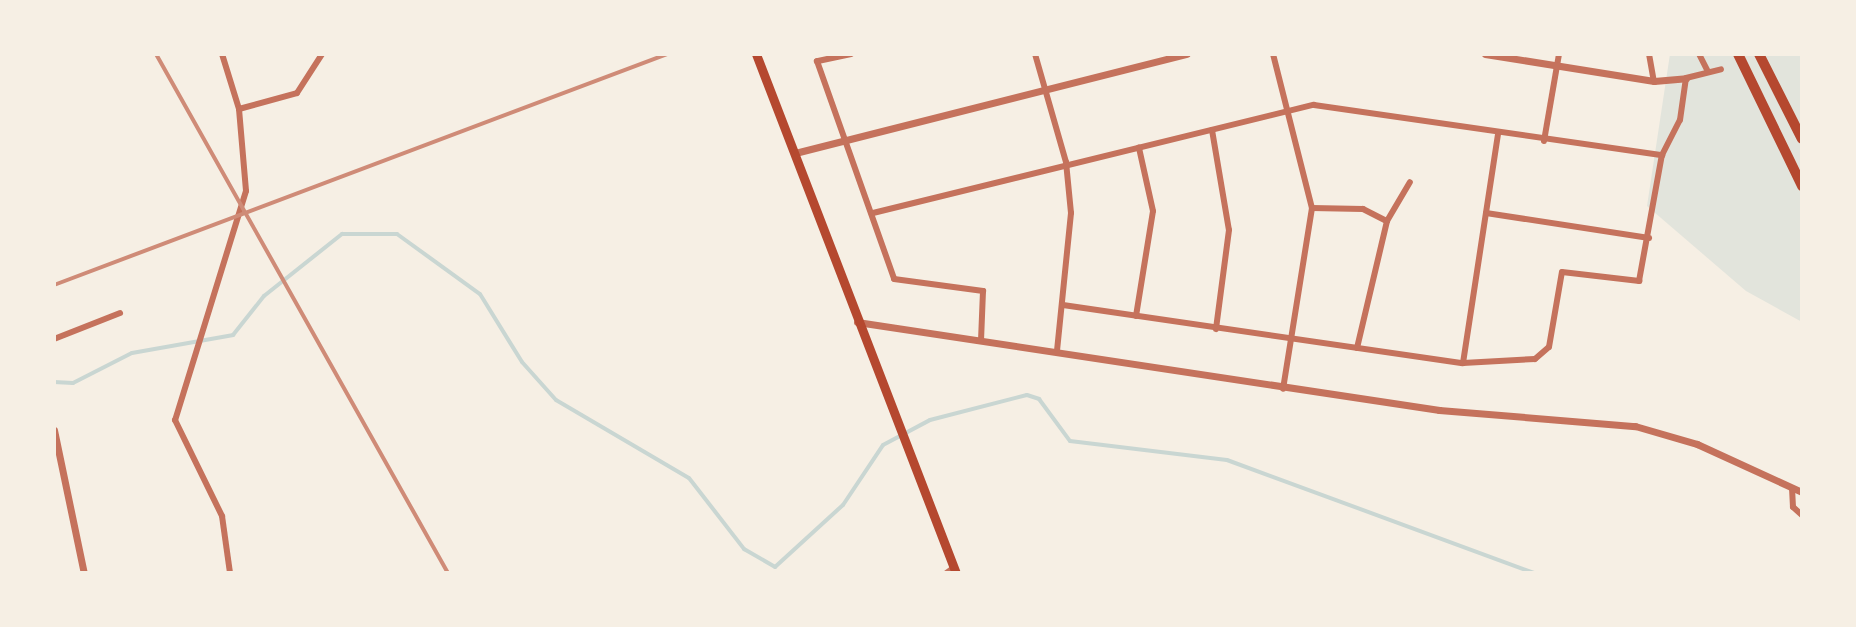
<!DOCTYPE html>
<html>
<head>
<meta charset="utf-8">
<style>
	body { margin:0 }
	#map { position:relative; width:1856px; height:627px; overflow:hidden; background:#f6efe4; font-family:"Public Sans",sans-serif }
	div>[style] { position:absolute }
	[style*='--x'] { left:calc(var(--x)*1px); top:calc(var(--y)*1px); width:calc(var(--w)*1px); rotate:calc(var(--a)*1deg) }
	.green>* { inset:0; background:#e2e4dc }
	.stream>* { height:4px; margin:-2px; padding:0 2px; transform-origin:2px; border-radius:2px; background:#c9d6d2 }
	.minor>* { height:6px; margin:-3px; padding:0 3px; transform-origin:3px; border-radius:3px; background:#c5725c }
	.tertiary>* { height:7px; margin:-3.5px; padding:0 3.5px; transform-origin:3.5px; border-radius:3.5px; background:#c5725c }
	.primary>* { height:9px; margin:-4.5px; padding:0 4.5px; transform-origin:4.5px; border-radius:4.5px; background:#b5482f }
	.trunk>* { height:10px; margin:-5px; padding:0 5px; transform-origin:5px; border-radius:5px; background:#b5482f }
	.rail>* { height:4px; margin:-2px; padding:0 2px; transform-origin:2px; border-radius:2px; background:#cf8b77 }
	span { translate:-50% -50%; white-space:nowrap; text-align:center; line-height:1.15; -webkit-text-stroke:8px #f6efe4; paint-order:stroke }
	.frame { position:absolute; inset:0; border:56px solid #f6efe4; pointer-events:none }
</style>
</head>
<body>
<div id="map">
	<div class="green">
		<i style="clip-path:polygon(1670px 54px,1802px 54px,1802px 322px,1746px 291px,1647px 206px)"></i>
	</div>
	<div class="stream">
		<i style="--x:54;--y:382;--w:19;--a:3"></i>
		<i style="--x:73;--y:383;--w:66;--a:-27"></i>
		<i style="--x:132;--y:353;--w:103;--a:-10.1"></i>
		<i style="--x:233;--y:335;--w:50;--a:-51.5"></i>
		<i style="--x:264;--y:296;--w:100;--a:-38.5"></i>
		<i style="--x:342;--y:234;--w:55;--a:0"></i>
		<i style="--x:397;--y:234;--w:102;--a:35.9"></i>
		<i style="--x:480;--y:294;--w:80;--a:58.3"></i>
		<i style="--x:522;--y:362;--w:51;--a:48.2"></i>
		<i style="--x:556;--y:400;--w:154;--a:30.4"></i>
		<i style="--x:689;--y:478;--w:90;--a:52.2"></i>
		<i style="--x:744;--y:549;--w:36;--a:30"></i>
		<i style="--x:775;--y:567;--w:92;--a:-42.4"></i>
		<i style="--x:843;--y:505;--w:72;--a:-56.3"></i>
		<i style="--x:883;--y:445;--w:53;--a:-28"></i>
		<i style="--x:930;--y:420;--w:100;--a:-14.5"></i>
		<i style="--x:1027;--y:395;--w:13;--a:18"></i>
		<i style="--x:1039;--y:399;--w:52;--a:53.6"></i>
		<i style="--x:1070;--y:441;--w:158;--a:6.9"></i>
		<i style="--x:1227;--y:460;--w:327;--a:20.2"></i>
	</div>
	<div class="minor">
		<i style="--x:222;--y:54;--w:58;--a:72.8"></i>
		<i style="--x:239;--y:109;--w:82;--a:85.1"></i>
		<i style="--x:246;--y:191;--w:240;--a:107.2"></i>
		<i style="--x:175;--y:420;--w:107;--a:63.9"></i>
		<i style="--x:222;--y:516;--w:58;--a:82"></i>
		<i style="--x:851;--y:54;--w:35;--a:168"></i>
		<i style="--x:817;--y:61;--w:231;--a:70.5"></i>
		<i style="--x:894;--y:279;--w:90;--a:7.7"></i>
		<i style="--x:983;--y:291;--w:49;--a:92.3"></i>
		<i style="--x:1035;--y:54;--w:112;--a:74"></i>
		<i style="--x:1066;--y:162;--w:51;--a:84.4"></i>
		<i style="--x:1071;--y:213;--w:139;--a:95.8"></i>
		<i style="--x:1273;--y:54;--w:159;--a:75.8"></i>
		<i style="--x:1312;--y:208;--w:183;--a:99.1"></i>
		<i style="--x:1649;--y:54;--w:27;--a:80"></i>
		<i style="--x:1699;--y:54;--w:20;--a:63"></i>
		<i style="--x:239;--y:109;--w:60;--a:-15.4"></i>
		<i style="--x:297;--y:93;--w:46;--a:-57.3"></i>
		<i style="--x:1212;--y:130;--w:101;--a:80.4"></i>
		<i style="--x:1229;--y:230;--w:100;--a:97.5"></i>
		<i style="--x:1544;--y:141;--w:88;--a:-80.2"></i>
		<i style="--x:1312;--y:208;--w:51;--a:1.1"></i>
		<i style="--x:1363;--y:209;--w:27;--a:27"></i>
		<i style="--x:873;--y:213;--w:454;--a:-13.8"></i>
		<i style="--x:1314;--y:105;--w:352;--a:8.2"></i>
		<i style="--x:1486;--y:213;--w:165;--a:8.7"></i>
		<i style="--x:1063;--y:305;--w:404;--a:8.3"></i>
		<i style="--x:1463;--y:363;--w:72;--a:-3.2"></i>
		<i style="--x:1535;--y:359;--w:18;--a:-41"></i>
		<i style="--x:1549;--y:347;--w:76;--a:-80.2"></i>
		<i style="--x:1562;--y:272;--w:78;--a:6.7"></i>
		<i style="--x:1639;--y:281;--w:128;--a:-79.7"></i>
		<i style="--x:1662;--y:155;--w:39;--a:-63"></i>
		<i style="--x:1680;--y:120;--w:42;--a:-81.9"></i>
		<i style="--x:1686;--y:78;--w:36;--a:-14"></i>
		<i style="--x:1136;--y:316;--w:106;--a:-80.8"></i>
		<i style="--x:1153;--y:211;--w:65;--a:-102.5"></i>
		<i style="--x:54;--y:339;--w:71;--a:-21.5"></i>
		<i style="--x:1357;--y:348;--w:130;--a:-76.7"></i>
		<i style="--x:1387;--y:221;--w:45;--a:-59.5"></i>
		<i style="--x:1463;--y:363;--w:232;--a:-81.3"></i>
		<i style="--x:1792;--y:488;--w:19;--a:87"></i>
		<i style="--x:1793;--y:507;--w:12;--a:42"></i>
	</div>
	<div class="tertiary">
		<i style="--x:1485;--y:54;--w:171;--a:9.1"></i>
		<i style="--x:1654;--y:81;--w:32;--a:-5"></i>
		<i style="--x:795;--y:153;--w:404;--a:-14.2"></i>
		<i style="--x:857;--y:322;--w:589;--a:8.6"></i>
		<i style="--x:1439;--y:410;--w:197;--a:4.7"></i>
		<i style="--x:1635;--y:426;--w:65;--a:16.2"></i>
		<i style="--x:1697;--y:444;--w:115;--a:24.6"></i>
		<i style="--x:54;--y:430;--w:146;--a:78.2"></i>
		<i style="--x:946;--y:573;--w:9;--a:-36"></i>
	</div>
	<div class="primary">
		<i style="--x:756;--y:54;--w:556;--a:68.93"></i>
	</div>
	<div class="trunk">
		<i style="--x:1738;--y:54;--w:147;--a:64.1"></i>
		<i style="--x:1759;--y:54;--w:95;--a:63.2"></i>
	</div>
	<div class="rail">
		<i style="--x:156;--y:54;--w:596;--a:60.64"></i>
		<i style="--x:54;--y:285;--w:655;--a:-20.65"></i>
	</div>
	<div class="frame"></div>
</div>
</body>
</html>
